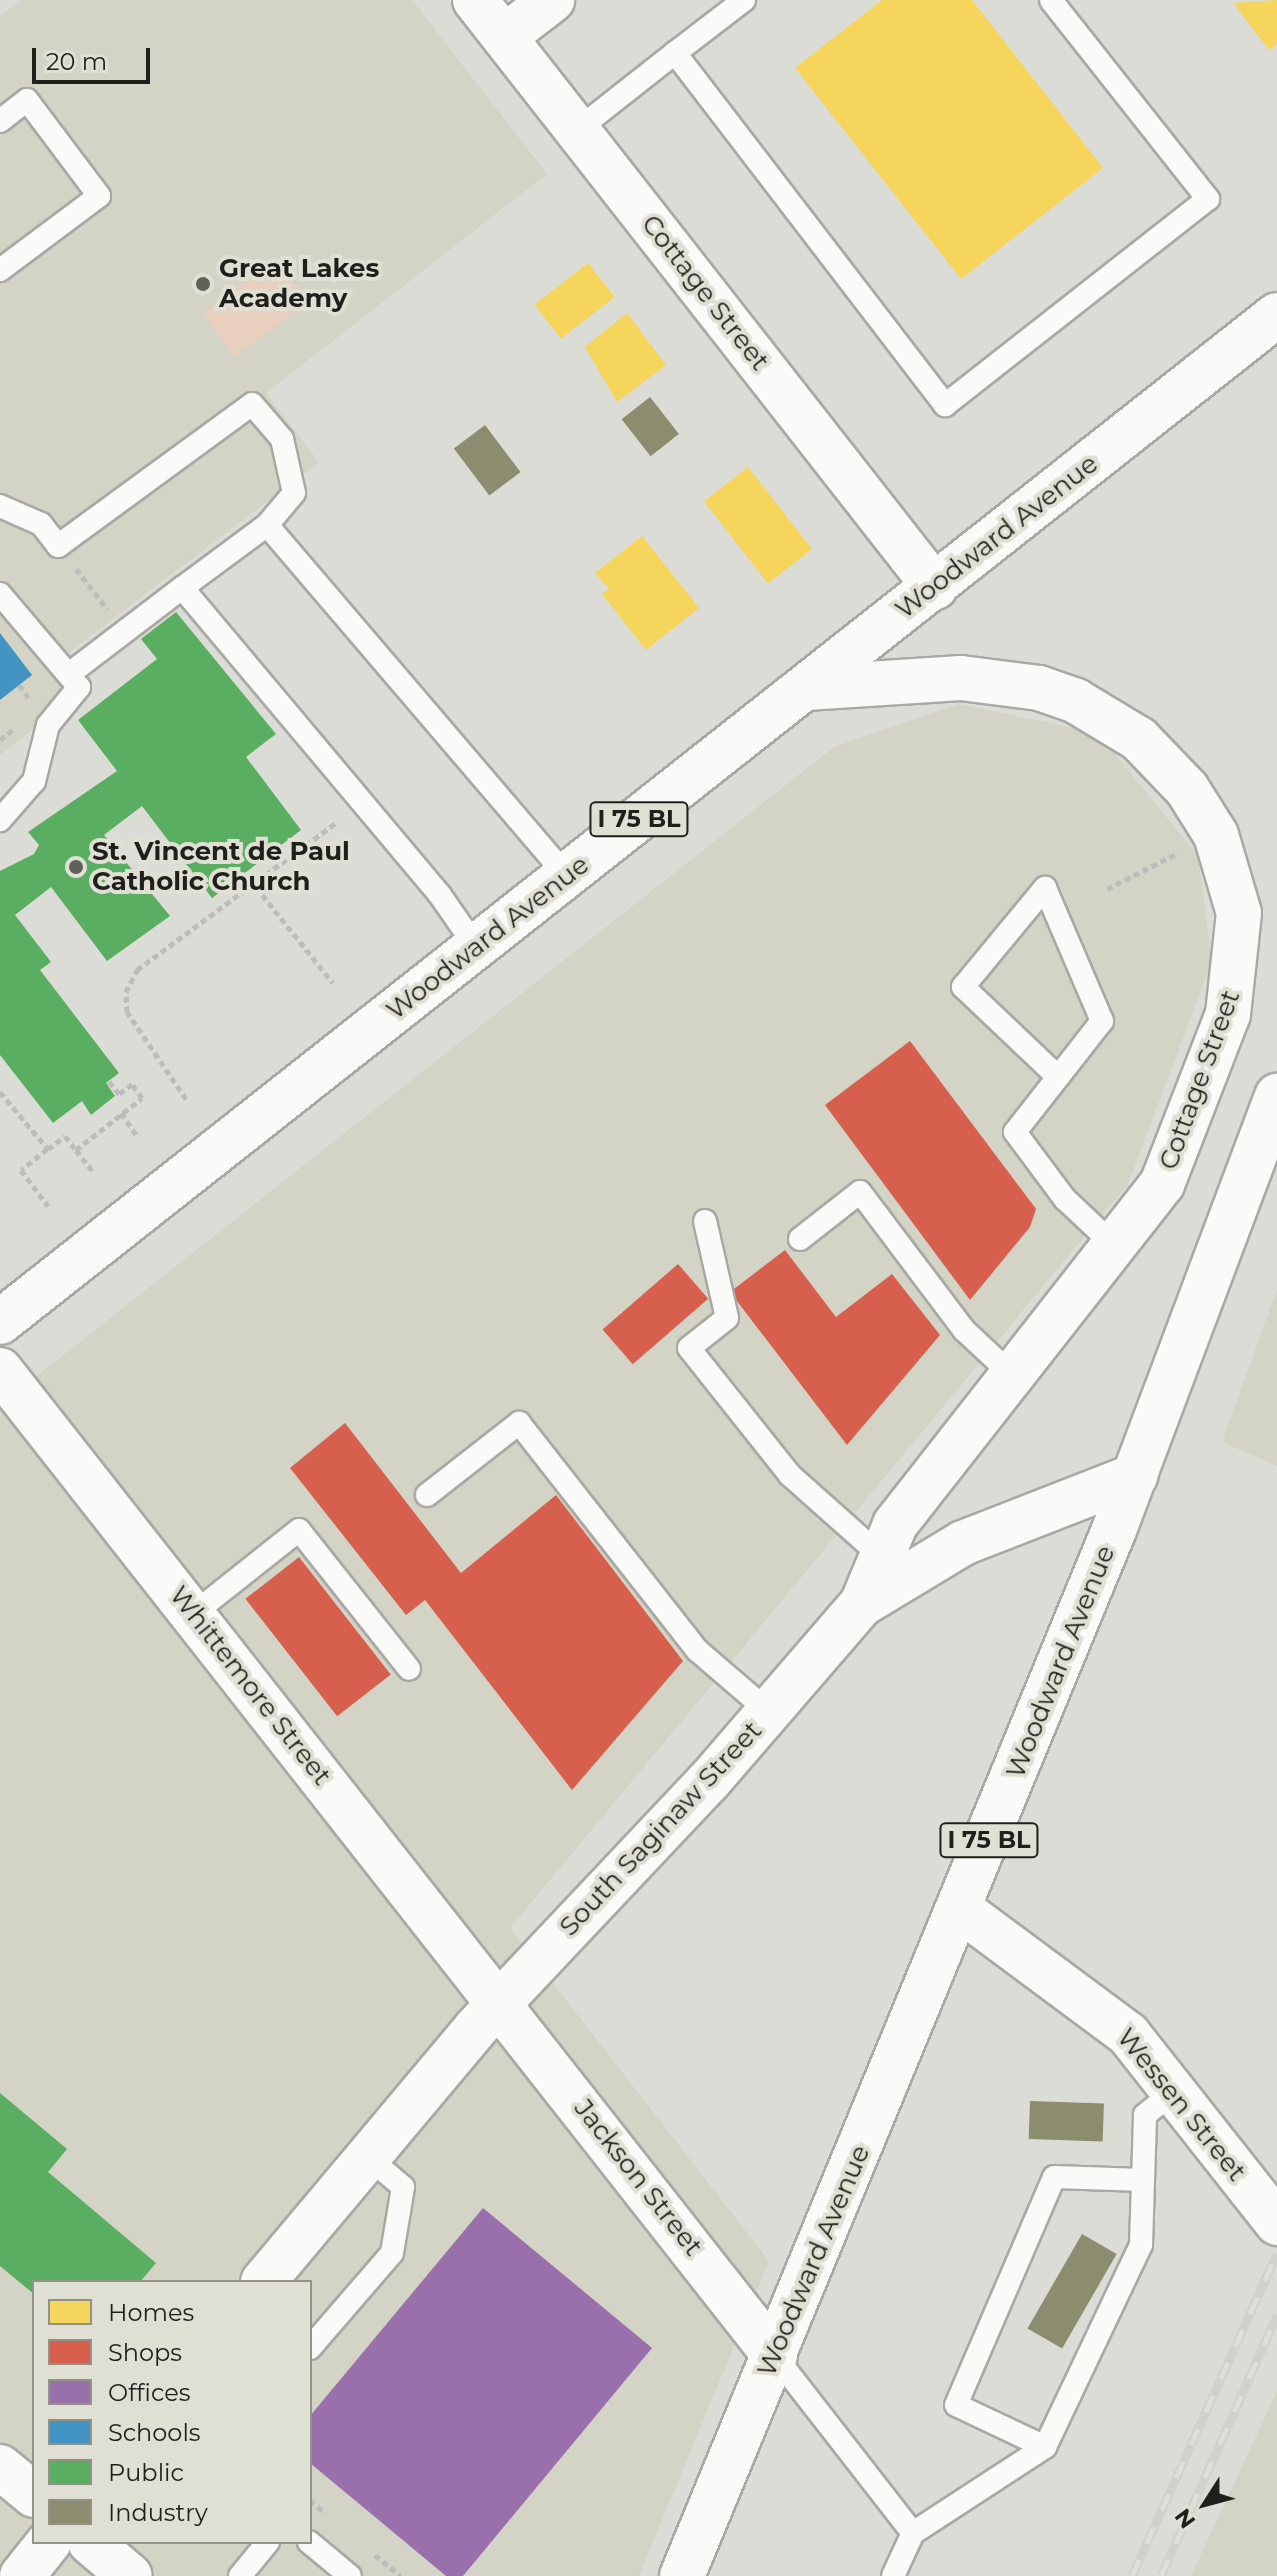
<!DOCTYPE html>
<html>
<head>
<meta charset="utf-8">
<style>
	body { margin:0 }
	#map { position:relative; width:1277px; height:2576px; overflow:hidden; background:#dcdcd6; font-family:Montserrat,sans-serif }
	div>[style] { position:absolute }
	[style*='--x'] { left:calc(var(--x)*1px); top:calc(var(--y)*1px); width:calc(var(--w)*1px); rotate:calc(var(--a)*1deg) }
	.built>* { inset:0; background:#d3d3c6 }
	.green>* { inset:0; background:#e9cfbd; transform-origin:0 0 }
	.homes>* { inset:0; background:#f6d55c; transform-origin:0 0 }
	.shops>* { inset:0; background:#d6604d; transform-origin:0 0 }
	.offices>* { inset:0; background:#9970ab }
	.schools>* { inset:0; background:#4393c3 }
	.public>* { inset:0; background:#5aae61 }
	.industry>* { inset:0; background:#8c8c6e; transform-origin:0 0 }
	.path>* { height:5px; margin-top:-2.5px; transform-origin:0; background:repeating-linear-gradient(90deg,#bcbcba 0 6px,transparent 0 10px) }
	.roads { filter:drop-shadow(2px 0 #a8a8a4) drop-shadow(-2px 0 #a8a8a4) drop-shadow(0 2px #a8a8a4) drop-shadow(0 -2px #a8a8a4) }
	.service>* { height:22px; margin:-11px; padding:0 11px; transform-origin:11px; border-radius:11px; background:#fafaf9 }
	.minor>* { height:44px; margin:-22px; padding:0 22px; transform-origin:22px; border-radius:22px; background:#fafaf9 }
	.primary>* { height:44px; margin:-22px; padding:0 22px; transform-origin:22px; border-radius:22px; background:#fafaf9 }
	.rail>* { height:9px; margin-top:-4.5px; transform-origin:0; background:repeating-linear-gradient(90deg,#dfdfd3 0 18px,#d0d0ce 0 36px); box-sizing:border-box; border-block:2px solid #d0d0ce }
	.dots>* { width:22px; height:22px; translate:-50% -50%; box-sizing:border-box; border:4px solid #dfdfd3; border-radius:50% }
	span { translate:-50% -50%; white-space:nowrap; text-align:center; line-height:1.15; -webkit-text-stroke:8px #dfdfd3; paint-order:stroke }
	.shield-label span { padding:2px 6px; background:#dfdfd3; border:2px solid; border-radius:6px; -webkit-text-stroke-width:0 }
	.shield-label { font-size:24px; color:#1f1f1b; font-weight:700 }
	.poi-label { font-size:26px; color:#1f1f1b; font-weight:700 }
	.left { translate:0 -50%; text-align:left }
	.street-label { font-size:26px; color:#1f1f1b }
	.legend { position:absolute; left:32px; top:2280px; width:280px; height:264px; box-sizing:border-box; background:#dfdfd3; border:2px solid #929289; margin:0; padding:10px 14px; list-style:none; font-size:24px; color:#1f1f1b }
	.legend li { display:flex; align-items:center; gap:16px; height:40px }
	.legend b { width:40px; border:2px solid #929289 }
	.north { position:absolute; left:1165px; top:2464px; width:80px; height:80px; -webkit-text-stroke:6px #dfdfd3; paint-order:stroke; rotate:234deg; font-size:22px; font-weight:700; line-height:32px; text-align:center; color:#1f1f1b }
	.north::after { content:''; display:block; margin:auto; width:28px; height:36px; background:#1f1f1b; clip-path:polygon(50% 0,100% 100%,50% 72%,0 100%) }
	.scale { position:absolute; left:32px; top:48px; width:118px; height:36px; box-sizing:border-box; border:4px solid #1f1f1b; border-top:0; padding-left:10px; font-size:24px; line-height:28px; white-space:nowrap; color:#1f1f1b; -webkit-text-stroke:6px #dfdfd3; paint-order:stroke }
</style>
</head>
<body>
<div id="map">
	<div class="built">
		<i style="clip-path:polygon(21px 0,412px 0,547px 174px,266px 393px,319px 462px,51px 666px,73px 698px,0 755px,0 16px)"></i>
		<i style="clip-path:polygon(evenodd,958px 704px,1098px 733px,1198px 856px,1212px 961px,1128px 1184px,510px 1928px,769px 2261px,639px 2576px,0 2576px,0 1405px,834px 747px,958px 704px,34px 2282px,310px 2282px,310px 2542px,34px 2542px,34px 2282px)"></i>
		<i style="clip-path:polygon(1277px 1289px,1277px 1466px,1222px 1442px)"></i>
		<i style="clip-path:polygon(1277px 2391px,1277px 2576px,1191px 2576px)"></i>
	</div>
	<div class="green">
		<i style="left:276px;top:259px;width:54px;height:91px;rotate:54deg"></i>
	</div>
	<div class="homes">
		<i style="clip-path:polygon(882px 0,972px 0,1103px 168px,961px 279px,795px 68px)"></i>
		<i style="clip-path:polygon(1277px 0,1277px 44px,1269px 50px,1233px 3px)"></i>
		<i style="left:588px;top:263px;width:43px;height:68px;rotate:52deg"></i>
		<i style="clip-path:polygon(627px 313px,666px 365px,617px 402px,585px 347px)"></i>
		<i style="left:748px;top:467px;width:104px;height:56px;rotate:52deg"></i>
		<i style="clip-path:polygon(642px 536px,699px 608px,646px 650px,602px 594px,609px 589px,595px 573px)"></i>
	</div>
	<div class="shops">
		<i style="clip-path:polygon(910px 1041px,1036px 1209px,1030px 1227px,970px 1300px,825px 1105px)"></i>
		<i style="clip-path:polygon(785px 1250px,836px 1317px,892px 1274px,940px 1335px,847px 1445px,730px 1292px)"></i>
		<i style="left:678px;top:1264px;width:46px;height:100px;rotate:49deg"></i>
		<i style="clip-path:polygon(345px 1423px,461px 1573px,556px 1495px,683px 1661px,572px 1790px,425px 1600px,406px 1615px,290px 1468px)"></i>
		<i style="left:299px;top:1557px;width:149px;height:68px;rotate:52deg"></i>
	</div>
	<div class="offices">
		<i style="clip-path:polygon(483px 2208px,652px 2348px,463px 2576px,446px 2576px,310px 2463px,310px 2416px)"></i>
	</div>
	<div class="schools">
		<i style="clip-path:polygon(0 633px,32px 675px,0 700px)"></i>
	</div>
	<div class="public">
		<i style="clip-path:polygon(176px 612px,276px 734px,246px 757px,301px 830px,212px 898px,142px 806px,104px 835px,170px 916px,107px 961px,51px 887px,15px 915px,51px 962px,40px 970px,119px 1073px,106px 1083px,115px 1096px,91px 1115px,82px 1101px,53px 1123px,0 1055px,0 871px,34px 854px,39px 845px,28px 832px,117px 771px,78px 720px,157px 659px,141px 639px)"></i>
		<i style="clip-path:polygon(0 2093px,67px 2149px,48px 2172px,156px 2263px,140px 2282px,34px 2282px,34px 2294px,0 2266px)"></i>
	</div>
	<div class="industry">
		<i style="left:650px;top:397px;width:47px;height:36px;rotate:52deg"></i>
		<i style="left:485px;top:425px;width:59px;height:39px;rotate:53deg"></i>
		<i style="left:1030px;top:2101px;width:74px;height:38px;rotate:2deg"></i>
		<i style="left:1082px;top:2234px;width:40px;height:109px;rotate:30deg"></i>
	</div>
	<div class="path">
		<i style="--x:76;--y:569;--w:51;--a:52.2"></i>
		<i style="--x:19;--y:685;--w:20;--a:53"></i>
		<i style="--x:0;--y:740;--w:19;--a:-39"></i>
		<i style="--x:256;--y:887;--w:123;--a:51.3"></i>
		<i style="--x:1107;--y:889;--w:80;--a:-26.9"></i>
		<i style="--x:0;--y:1092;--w:75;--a:49.9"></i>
		<i style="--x:48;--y:1149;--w:21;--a:-37"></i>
		<i style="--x:65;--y:1136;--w:18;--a:52"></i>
		<i style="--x:76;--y:1150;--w:84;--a:-38.2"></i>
		<i style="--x:142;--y:1098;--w:17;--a:-126"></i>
		<i style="--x:132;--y:1084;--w:16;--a:142"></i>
		<i style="--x:119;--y:1094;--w:16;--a:-128"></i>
		<i style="--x:186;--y:1099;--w:105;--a:-124.1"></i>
		<i style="--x:127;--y:1012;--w:20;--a:-93"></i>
		<i style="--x:126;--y:992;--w:25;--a:-63"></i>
		<i style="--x:137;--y:970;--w:250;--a:-36.5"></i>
		<i style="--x:121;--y:1113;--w:29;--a:55"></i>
		<i style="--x:47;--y:1149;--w:33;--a:141"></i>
		<i style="--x:21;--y:1170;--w:45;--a:53.1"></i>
		<i style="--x:76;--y:1150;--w:28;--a:52"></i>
		<i style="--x:310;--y:2500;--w:20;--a:41"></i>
		<i style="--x:375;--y:2555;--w:33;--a:39"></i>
	</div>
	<div class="roads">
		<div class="service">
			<i style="--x:744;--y:0;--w:87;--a:142.5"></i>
			<i style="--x:675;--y:53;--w:444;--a:52.5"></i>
			<i style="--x:945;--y:405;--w:334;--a:-38.1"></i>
			<i style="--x:1208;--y:199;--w:253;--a:-128.3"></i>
			<i style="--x:0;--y:121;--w:34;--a:-38"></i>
			<i style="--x:27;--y:100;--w:120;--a:53.1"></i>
			<i style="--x:99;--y:196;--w:124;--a:143.2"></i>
			<i style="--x:577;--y:130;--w:125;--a:-38.2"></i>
			<i style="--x:0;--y:506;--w:45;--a:23.7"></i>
			<i style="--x:41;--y:524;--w:28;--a:52"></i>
			<i style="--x:58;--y:546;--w:240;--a:-36.2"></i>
			<i style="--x:252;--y:404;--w:46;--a:49.4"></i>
			<i style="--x:282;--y:439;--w:55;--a:77.5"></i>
			<i style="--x:294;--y:493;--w:42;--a:130.2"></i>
			<i style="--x:0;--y:594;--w:122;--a:49.7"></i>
			<i style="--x:79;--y:687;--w:49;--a:129.2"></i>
			<i style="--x:48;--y:725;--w:58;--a:104"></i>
			<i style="--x:34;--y:781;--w:52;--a:131.1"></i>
			<i style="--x:69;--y:674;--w:142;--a:-37.3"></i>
			<i style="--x:476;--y:947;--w:63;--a:-124.7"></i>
			<i style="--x:440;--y:895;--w:401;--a:-130"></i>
			<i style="--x:182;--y:588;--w:106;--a:-36.5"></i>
			<i style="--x:267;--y:525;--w:462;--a:49.5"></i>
			<i style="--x:1058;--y:1077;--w:131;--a:-136.5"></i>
			<i style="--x:963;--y:987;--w:129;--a:-50.4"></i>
			<i style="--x:1045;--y:888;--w:145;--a:66.8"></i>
			<i style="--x:1102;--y:1021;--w:141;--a:128.1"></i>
			<i style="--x:1015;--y:1132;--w:84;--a:53.3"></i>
			<i style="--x:1065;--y:1199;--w:70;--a:43.3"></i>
			<i style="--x:705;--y:1221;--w:99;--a:77.2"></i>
			<i style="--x:727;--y:1318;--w:48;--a:141.7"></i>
			<i style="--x:689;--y:1348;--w:162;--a:51.5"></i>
			<i style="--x:790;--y:1475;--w:123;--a:41.7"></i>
			<i style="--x:800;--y:1239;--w:76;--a:-38.1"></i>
			<i style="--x:860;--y:1192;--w:173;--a:53"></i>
			<i style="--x:964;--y:1330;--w:63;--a:43.1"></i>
			<i style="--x:427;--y:1495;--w:117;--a:-38"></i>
			<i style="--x:519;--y:1423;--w:288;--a:51.9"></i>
			<i style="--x:697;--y:1650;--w:95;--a:40.7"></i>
			<i style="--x:193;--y:1614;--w:135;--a:-38.4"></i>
			<i style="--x:299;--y:1530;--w:177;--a:51.6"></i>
			<i style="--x:310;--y:2348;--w:125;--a:-49.2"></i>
			<i style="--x:392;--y:2253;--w:67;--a:-80.5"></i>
			<i style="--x:403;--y:2187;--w:46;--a:-139.4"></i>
			<i style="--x:775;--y:2356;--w:224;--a:52.1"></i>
			<i style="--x:1045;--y:2447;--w:98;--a:-154.7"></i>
			<i style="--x:956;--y:2405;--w:248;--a:-66.7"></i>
			<i style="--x:1054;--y:2177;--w:89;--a:1.9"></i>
			<i style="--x:309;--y:2542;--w:53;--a:39.7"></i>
			<i style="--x:240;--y:2576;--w:44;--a:-50.5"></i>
			<i style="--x:893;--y:2576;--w:47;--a:-65.1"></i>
			<i style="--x:913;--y:2533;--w:158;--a:-33.1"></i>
			<i style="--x:1045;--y:2447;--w:224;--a:-64.6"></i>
			<i style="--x:1141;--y:2245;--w:130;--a:-88.2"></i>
			<i style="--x:1145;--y:2115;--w:36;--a:-39"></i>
		</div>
		<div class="minor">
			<i style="--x:475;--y:0;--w:746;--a:51.92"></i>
			<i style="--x:504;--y:37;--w:61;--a:-37.6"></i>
			<i style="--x:806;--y:688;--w:155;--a:-3.7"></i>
			<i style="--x:961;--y:678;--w:79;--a:7.3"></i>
			<i style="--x:1039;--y:688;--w:39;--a:19"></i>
			<i style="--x:1076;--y:701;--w:74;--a:31.1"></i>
			<i style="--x:1139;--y:739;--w:69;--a:46.2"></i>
			<i style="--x:1187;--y:789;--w:54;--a:57.8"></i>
			<i style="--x:1216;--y:835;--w:81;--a:73.6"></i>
			<i style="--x:1239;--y:913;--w:102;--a:96.2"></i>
			<i style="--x:1228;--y:1014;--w:182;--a:111.2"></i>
			<i style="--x:1162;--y:1184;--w:433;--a:128.1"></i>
			<i style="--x:895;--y:1525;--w:86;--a:112.7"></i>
			<i style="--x:0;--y:1370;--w:1254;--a:51.83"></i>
			<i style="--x:961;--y:1910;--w:208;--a:36.6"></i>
			<i style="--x:1128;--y:2034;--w:241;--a:51.7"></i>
			<i style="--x:263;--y:2282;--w:330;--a:-50"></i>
			<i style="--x:475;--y:2029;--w:341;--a:-46.7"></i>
			<i style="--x:709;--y:1781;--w:234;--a:-49.2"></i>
			<i style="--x:862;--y:1604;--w:118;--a:-31.1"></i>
			<i style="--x:963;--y:1543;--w:185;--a:-21.3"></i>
			<i style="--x:0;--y:2467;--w:44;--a:39.5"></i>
			<i style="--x:90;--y:2542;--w:52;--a:40.4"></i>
			<i style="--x:22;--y:2576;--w:43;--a:-51.5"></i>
		</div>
		<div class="primary">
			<i style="--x:0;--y:1322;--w:1626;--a:-38.26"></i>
			<i style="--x:682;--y:2576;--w:1132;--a:-67.56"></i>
			<i style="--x:1114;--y:1530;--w:464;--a:-69.4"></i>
		</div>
	</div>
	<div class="rail">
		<i style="--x:1132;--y:2576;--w:353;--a:-65.8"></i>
		<i style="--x:1161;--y:2576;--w:286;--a:-66"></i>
	</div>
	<div class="dots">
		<i style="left:203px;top:284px;background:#61615c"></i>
		<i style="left:76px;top:867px;background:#61615c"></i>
	</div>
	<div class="shield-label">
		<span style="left:639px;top:819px">I 75 BL</span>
		<span style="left:989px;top:1840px">I 75 BL</span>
	</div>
	<div class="poi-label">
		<span class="left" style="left:219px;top:284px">Great Lakes<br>Academy</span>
		<span class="left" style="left:92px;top:867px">St. Vincent de Paul<br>Catholic Church</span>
	</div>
	<div class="street-label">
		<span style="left:705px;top:293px;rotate:52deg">Cottage Street</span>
		<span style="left:997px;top:537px;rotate:-38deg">Woodward Avenue</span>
		<span style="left:488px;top:938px;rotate:-38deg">Woodward Avenue</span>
		<span style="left:1200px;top:1080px;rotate:-70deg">Cottage Street</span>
		<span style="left:1061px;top:1662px;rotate:-68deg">Woodward Avenue</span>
		<span style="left:250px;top:1686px;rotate:52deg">Whittemore Street</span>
		<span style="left:661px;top:1829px;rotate:-47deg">South Saginaw Street</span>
		<span style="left:1181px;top:2105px;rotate:51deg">Wessen Street</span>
		<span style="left:638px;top:2178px;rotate:52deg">Jackson Street</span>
		<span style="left:814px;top:2261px;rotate:-67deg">Woodward Avenue</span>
	</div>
	<ul class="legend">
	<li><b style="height:22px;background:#f6d55c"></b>Homes</li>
	<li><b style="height:22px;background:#d6604d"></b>Shops</li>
	<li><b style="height:22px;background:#9970ab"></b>Offices</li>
	<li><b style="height:22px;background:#4393c3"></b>Schools</li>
	<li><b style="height:22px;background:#5aae61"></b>Public</li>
	<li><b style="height:22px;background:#8c8c6e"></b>Industry</li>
	</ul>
	<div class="north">N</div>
	<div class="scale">20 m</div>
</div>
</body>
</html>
